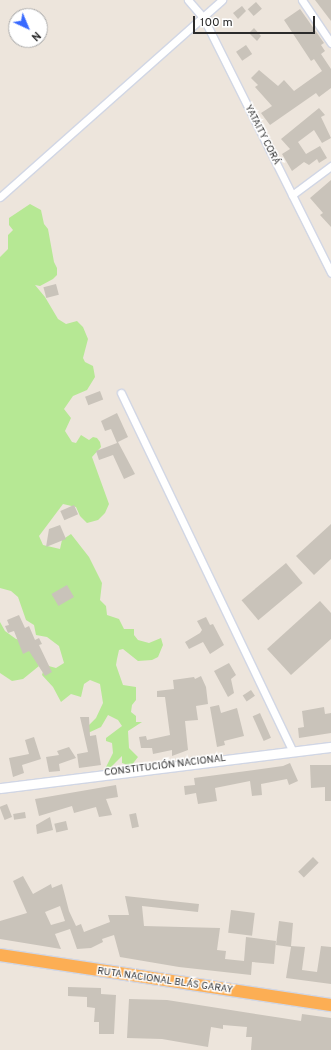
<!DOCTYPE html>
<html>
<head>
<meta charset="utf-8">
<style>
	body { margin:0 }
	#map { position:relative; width:331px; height:1050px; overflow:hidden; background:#ede5dc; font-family:Overpass,sans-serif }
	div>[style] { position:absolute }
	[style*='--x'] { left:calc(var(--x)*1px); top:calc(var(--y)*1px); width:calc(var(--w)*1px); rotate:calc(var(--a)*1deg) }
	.green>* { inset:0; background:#b6e894 }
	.building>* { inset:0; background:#c9c3ba; transform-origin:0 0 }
	.roads { filter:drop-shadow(1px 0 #d1d6e4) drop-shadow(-1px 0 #d1d6e4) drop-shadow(0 1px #d1d6e4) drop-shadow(0 -1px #d1d6e4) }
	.minor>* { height:7px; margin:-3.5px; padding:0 3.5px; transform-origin:3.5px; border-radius:3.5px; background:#fff }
	.tertiary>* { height:9px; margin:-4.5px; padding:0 4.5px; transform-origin:4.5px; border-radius:4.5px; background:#fff }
	.trunk>* { height:12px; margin:-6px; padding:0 6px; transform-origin:6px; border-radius:6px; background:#fcae54 }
	span { translate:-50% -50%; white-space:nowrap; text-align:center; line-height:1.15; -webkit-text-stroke:3px #fff; paint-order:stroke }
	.street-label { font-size:10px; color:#2b2b2b }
	.north { position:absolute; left:8px; top:8px; width:40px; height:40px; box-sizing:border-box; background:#fff; border:1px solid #aaa; border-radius:50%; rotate:136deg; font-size:11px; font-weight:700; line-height:16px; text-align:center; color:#2b2b2b }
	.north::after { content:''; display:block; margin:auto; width:14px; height:18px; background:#3769ff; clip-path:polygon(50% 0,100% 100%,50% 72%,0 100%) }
	.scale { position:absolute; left:193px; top:16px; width:122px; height:18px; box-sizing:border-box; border:2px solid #2b2b2b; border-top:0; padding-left:5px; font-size:12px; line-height:14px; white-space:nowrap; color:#2b2b2b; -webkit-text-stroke:3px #fff; paint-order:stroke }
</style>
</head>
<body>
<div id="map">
	<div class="green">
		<i style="clip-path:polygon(30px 204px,41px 210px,44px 224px,48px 229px,54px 262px,57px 268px,57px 275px,53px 279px,40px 286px,35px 285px,45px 297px,58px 319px,66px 324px,77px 321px,83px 327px,88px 339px,83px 358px,85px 362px,93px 366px,95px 377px,87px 390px,73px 396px,64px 409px,71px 418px,65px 431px,72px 442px,76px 443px,81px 435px,89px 440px,93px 437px,97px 438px,100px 442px,101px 447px,92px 457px,109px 504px,105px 513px,98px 520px,87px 523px,80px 516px,76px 507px,63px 504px,39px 536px,43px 545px,60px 549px,62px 540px,71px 534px,89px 557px,102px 583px,100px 600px,106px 606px,107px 615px,119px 619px,124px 629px,134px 629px,134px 635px,138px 640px,149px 643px,161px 638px,163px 645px,158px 657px,152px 660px,138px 661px,123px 649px,119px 650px,117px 659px,116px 665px,123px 685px,136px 687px,136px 700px,132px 705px,131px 712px,136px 716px,136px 722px,142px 722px,128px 731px,129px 748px,138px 757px,131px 766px,122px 763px,122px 756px,111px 767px,105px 769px,113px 753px,112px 743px,106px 741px,106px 738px,122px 726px,118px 720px,108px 715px,101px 727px,88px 733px,86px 728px,96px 718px,103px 703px,100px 684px,90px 680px,84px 684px,81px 697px,71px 694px,61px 702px,53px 687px,42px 675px,45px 665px,56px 668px,64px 663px,59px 646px,47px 637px,36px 635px,34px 625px,26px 620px,18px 597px,11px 591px,0 588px,0 257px,8px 249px,8px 235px,13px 230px,9px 225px,9px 218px)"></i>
		<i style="clip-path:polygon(0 622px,5px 631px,16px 639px,25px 641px,39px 666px,23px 679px,12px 681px,0 673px)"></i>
	</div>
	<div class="building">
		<i style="clip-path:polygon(315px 0,331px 0,331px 21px)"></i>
		<i style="left:256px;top:2px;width:9px;height:11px;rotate:49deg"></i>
		<i style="clip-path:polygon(242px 6px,246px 11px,238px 19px,233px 13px)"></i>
		<i style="clip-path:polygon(300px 9px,324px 43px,321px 45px,325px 51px,321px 54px,331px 69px,331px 88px,319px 97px,316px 93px,270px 125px,261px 113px,272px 106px,255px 87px,258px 85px,251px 78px,259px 70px,278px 86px,284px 80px,294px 91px,322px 71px,314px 59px,311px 61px,284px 20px)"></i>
		<i style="clip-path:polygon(254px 28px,261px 36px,257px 41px,249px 33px)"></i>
		<i style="left:246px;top:45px;width:11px;height:12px;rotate:56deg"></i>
		<i style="clip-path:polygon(319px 108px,325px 115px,321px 117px,331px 138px,322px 143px,314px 130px,298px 142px,306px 154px,320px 146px,327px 158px,319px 163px,317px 159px,309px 165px,304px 162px,292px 171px,282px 154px,290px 149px,281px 139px)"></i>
		<i style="clip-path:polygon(331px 180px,331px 227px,320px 215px,323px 213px,310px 198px)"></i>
		<i style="left:56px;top:284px;width:11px;height:13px;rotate:75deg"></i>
		<i style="left:100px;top:391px;width:9px;height:16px;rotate:69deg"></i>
		<i style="clip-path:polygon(117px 413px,128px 437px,118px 442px,135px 474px,124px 479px,113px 455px,99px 460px,96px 451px,117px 443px,111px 429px,105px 431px,101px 421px)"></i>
		<i style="left:74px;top:505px;width:10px;height:15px;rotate:66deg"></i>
		<i style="clip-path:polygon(331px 524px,331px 559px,314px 575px,296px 556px)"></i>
		<i style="clip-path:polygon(60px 525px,66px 539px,46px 547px,49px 529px)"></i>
		<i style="left:286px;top:563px;width:26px;height:58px;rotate:50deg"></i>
		<i style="left:67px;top:585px;width:14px;height:18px;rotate:60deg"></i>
		<i style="clip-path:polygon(320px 601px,331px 613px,331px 639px,291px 675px,267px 649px)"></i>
		<i style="clip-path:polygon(19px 615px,25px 628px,29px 626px,35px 640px,39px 638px,42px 644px,39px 645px,52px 672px,45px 676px,29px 651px,23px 654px,14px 631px,8px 633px,5px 626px,9px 625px,7px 620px)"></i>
		<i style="clip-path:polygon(206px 617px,210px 625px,213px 624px,224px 645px,210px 654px,203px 642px,189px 649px,185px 642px,200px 633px,202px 630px,197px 621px)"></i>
		<i style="clip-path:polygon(229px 663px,236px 675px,231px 679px,234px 693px,228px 697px,214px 671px)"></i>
		<i style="clip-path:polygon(201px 676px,206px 687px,208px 704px,196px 706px,198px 720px,185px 721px,188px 750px,172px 756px,172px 750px,153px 754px,152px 748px,141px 748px,139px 737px,146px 736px,147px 740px,170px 735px,165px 697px,157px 697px,157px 691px,174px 689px,173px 680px,194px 677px,195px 679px)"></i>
		<i style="left:251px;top:690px;width:7px;height:10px;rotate:56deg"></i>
		<i style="clip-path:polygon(219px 705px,221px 713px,237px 708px,244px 736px,224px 741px,225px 745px,217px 747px,210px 707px)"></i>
		<i style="clip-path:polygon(324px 707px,325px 714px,331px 713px,331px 733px,299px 738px,298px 728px,304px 727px,302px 711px)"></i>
		<i style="left:260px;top:713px;width:27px;height:8px;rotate:66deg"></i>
		<i style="clip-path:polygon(80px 717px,89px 717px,90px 736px,96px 735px,101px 765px,79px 768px,77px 754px,88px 752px)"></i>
		<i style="clip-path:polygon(34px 737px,41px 759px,22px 765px,24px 773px,13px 777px,9px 758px,29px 754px,25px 740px)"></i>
		<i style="clip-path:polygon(69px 747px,76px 758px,59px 764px,60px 771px,49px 772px,46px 757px,59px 755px,57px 751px)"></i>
		<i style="clip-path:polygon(290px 763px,298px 781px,289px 785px,287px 779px,261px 784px,262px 795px,252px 796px,250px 781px,215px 788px,217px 801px,198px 804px,196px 793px,185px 795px,184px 786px,195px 785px,194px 778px,283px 766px)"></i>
		<i style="clip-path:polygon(310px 765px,331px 765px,331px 801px,325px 801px,325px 787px,311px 788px)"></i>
		<i style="clip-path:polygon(116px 785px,118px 797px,106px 799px,112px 815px,99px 817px,96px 807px,74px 813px,72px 806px,39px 816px,35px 799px)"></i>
		<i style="left:7px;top:804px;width:14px;height:8px;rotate:69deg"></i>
		<i style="left:25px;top:812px;width:6px;height:12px;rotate:81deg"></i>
		<i style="left:136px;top:813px;width:14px;height:7px;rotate:78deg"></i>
		<i style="clip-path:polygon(50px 817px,53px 830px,37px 834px,36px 825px)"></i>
		<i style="left:66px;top:821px;width:9px;height:12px;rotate:77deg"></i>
		<i style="left:313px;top:857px;width:8px;height:21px;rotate:45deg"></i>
		<i style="clip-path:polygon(evenodd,23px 876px,33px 894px,51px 884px,52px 888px,62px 884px,69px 911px,76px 926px,81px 924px,84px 932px,110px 922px,108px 915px,129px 915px,125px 896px,199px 904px,198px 912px,142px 906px,144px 926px,220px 928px,217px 950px,226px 951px,225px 959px,244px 961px,246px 937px,276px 941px,274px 964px,252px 962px,251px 975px,179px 967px,120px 957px,114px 935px,102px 939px,103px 942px,91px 948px,77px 949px,70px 929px,55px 934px,61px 949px,0 939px,0 921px,27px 913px,13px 881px,23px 876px,60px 906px,65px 921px,51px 925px,45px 912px,60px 906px)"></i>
		<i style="left:231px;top:910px;width:24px;height:23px;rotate:7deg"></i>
		<i style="clip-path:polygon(279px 921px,293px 923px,291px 946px,305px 947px,302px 970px,317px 972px,321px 946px,331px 947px,331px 984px,286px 978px,291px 947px,276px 945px)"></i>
		<i style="clip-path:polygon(68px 987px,101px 988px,101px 994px,116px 995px,114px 1034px,99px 1034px,99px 1022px,94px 1022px,95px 1008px,87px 1007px,87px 997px,68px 996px)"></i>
		<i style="clip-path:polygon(129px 999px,167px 1000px,301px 1021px,302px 1014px,331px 1018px,331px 1050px,251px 1050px,252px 1037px,246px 1037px,247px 1027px,223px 1025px,223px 1029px,211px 1027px,208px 1047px,162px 1039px,127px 1038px)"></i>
	</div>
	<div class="roads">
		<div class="minor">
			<i style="--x:188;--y:0;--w:23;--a:49"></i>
			<i style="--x:203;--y:17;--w:286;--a:63.4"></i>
			<i style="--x:302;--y:0;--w:52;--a:56"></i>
			<i style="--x:292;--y:195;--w:49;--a:-36.6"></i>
			<i style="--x:0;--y:197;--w:297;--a:-41.6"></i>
			<i style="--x:121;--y:393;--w:396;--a:64.4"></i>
		</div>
		<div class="tertiary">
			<i style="--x:0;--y:788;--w:334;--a:-7.1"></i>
		</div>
		<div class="trunk">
			<i style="--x:0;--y:955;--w:335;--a:8.6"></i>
		</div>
	</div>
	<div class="street-label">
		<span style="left:262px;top:135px;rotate:63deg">YATAITY CORÁ</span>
		<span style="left:165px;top:766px;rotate:-7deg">CONSTITUCIÓN NACIONAL</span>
		<span style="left:165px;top:981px;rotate:8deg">RUTA NACIONAL BLÁS GARAY</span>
	</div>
	<div class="north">N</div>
	<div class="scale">100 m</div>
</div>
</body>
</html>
